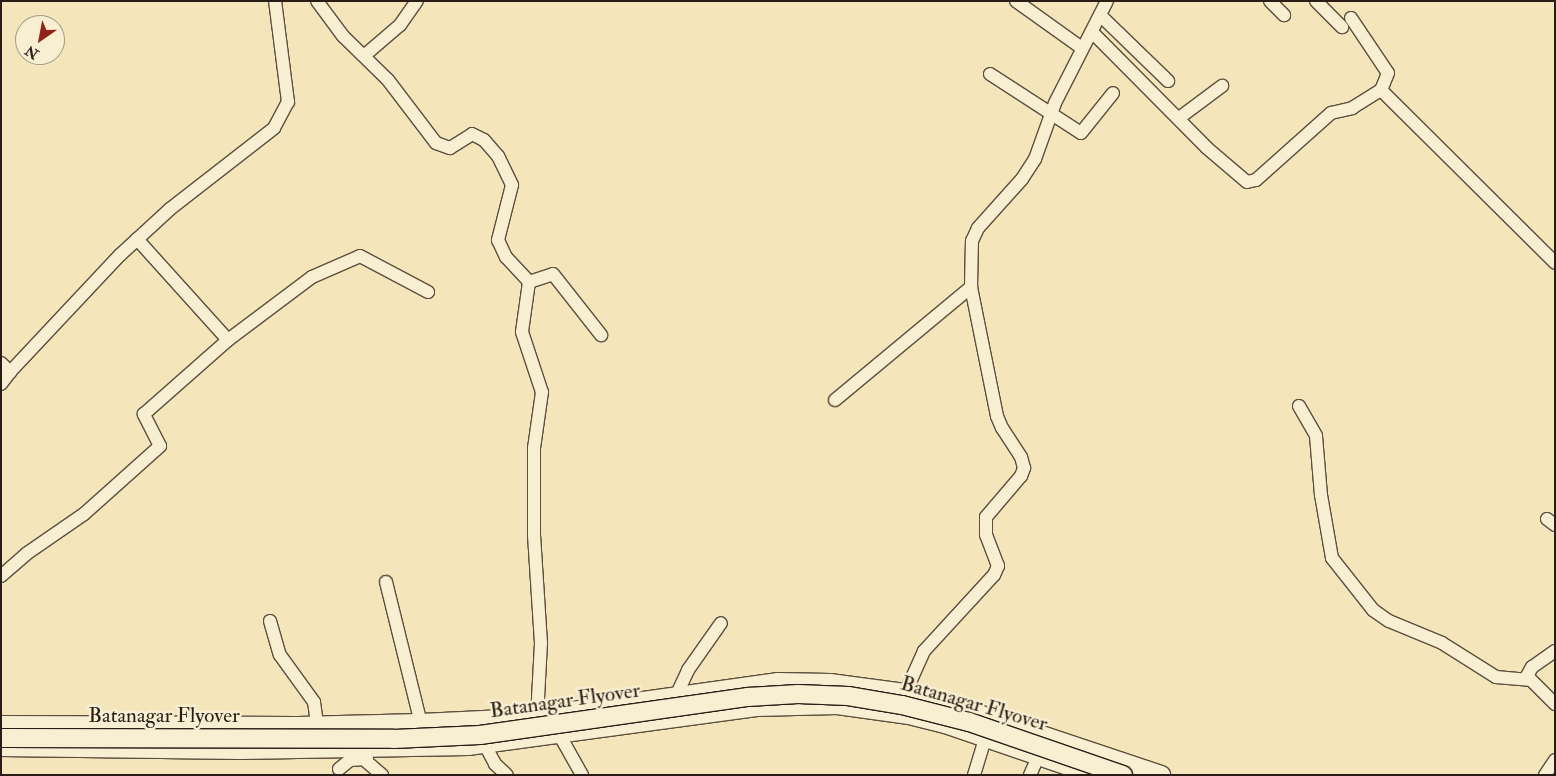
<!DOCTYPE html>
<html>
<head>
<meta charset="utf-8">
<style>
	body { margin:0 }
	#map { position:relative; width:1556px; height:776px; overflow:hidden; background:#f5e5ba; font-family:"IM FELL Double Pica",serif }
	div>[style] { position:absolute }
	[style*='--x'] { left:calc(var(--x)*1px); top:calc(var(--y)*1px); width:calc(var(--w)*1px); rotate:calc(var(--a)*1deg) }
	.roads { filter:drop-shadow(1px 0 #5c4f3e) drop-shadow(-1px 0 #5c4f3e) drop-shadow(0 1px #5c4f3e) drop-shadow(0 -1px #5c4f3e) }
	.street>* { height:12px; margin:-6px; padding:0 6px; transform-origin:6px; border-radius:6px; background:#f8eed2 }
	.secondary>* { height:18px; margin:-9px; padding:0 9px; transform-origin:9px; border-radius:9px; background:#f8eed2 }
	.bridges { filter:drop-shadow(1px 0 #291d15) drop-shadow(-1px 0 #291d15) drop-shadow(0 1px #291d15) drop-shadow(0 -1px #291d15) }
	.secondary-bridge>* { height:18px; margin:-9px; padding:0 9px; transform-origin:9px; border-radius:9px; background:#f8eed2 }
	span { translate:-50% -50%; white-space:nowrap; text-align:center; line-height:1.15; -webkit-text-stroke:5px #f8eed2; paint-order:stroke }
	.street-label { font-size:21px; color:#291d15 }
	.frame { position:absolute; inset:0; border:2px solid #291d15; pointer-events:none }
	.north { position:absolute; left:15px; top:15px; width:50px; height:50px; box-sizing:border-box; background:#f8eed2; border:1px solid #a59a86; border-radius:50%; rotate:213deg; font-size:14px; font-weight:700; line-height:20px; text-align:center; color:#291d15 }
	.north::after { content:''; display:block; margin:auto; width:18px; height:22px; background:#8f2418; clip-path:polygon(50% 0,100% 100%,50% 72%,0 100%) }
</style>
</head>
<body>
<div id="map">
	<div class="roads">
		<div class="street">
			<i style="--x:317;--y:1;--w:44;--a:53.4"></i>
			<i style="--x:343;--y:36;--w:63;--a:44.4"></i>
			<i style="--x:388;--y:80;--w:79;--a:52.7"></i>
			<i style="--x:436;--y:143;--w:15;--a:20"></i>
			<i style="--x:450;--y:148;--w:26;--a:-32"></i>
			<i style="--x:472;--y:134;--w:13;--a:27"></i>
			<i style="--x:484;--y:140;--w:21;--a:49"></i>
			<i style="--x:498;--y:156;--w:32;--a:64"></i>
			<i style="--x:512;--y:185;--w:57;--a:104.3"></i>
			<i style="--x:498;--y:240;--w:19;--a:65"></i>
			<i style="--x:506;--y:257;--w:34;--a:47"></i>
			<i style="--x:529;--y:282;--w:25;--a:-18"></i>
			<i style="--x:553;--y:274;--w:78;--a:51.8"></i>
			<i style="--x:1016;--y:1;--w:81;--a:35.5"></i>
			<i style="--x:1270;--y:1;--w:20;--a:45"></i>
			<i style="--x:1316;--y:1;--w:37;--a:45"></i>
			<i style="--x:1100;--y:15;--w:95;--a:44.1"></i>
			<i style="--x:1351;--y:18;--w:66;--a:56.1"></i>
			<i style="--x:1388;--y:73;--w:18;--a:112"></i>
			<i style="--x:1092;--y:32;--w:163;--a:45.2"></i>
			<i style="--x:1207;--y:148;--w:52;--a:40.4"></i>
			<i style="--x:1247;--y:182;--w:9;--a:-13"></i>
			<i style="--x:1256;--y:180;--w:101;--a:-41.8"></i>
			<i style="--x:1331;--y:113;--w:22;--a:-13"></i>
			<i style="--x:1352;--y:108;--w:34;--a:-32"></i>
			<i style="--x:1381;--y:90;--w:245;--a:44.8"></i>
			<i style="--x:365;--y:55;--w:46;--a:-40.6"></i>
			<i style="--x:400;--y:25;--w:29;--a:-55"></i>
			<i style="--x:990;--y:74;--w:108;--a:33"></i>
			<i style="--x:1081;--y:133;--w:51;--a:-51.3"></i>
			<i style="--x:1179;--y:118;--w:54;--a:-36.7"></i>
			<i style="--x:137;--y:239;--w:136;--a:48"></i>
			<i style="--x:228;--y:340;--w:105;--a:-36.9"></i>
			<i style="--x:312;--y:277;--w:52;--a:-23.6"></i>
			<i style="--x:360;--y:256;--w:77;--a:27.9"></i>
			<i style="--x:529;--y:282;--w:50;--a:98"></i>
			<i style="--x:522;--y:332;--w:63;--a:71.6"></i>
			<i style="--x:542;--y:392;--w:57;--a:98.1"></i>
			<i style="--x:534;--y:448;--w:87;--a:90"></i>
			<i style="--x:534;--y:535;--w:108;--a:86.3"></i>
			<i style="--x:541;--y:643;--w:73;--a:93.1"></i>
			<i style="--x:1;--y:363;--w:13;--a:45"></i>
			<i style="--x:10;--y:372;--w:161;--a:-46.8"></i>
			<i style="--x:120;--y:255;--w:68;--a:-42.6"></i>
			<i style="--x:170;--y:209;--w:132;--a:-37.9"></i>
			<i style="--x:274;--y:128;--w:30;--a:-62"></i>
			<i style="--x:288;--y:102;--w:102;--a:-97.3"></i>
			<i style="--x:1;--y:384;--w:15;--a:-53"></i>
			<i style="--x:835;--y:400;--w:177;--a:-39.7"></i>
			<i style="--x:1299;--y:406;--w:34;--a:60"></i>
			<i style="--x:1316;--y:436;--w:59;--a:85.2"></i>
			<i style="--x:1321;--y:495;--w:64;--a:80.1"></i>
			<i style="--x:1332;--y:558;--w:66;--a:51.7"></i>
			<i style="--x:1373;--y:610;--w:19;--a:35"></i>
			<i style="--x:1389;--y:621;--w:57;--a:22.5"></i>
			<i style="--x:1442;--y:643;--w:64;--a:32.2"></i>
			<i style="--x:1496;--y:677;--w:33;--a:5"></i>
			<i style="--x:1547;--y:519;--w:10;--a:37"></i>
			<i style="--x:1;--y:576;--w:33;--a:-41"></i>
			<i style="--x:26;--y:554;--w:70;--a:-34.6"></i>
			<i style="--x:84;--y:514;--w:102;--a:-41.8"></i>
			<i style="--x:160;--y:446;--w:36;--a:-117"></i>
			<i style="--x:144;--y:414;--w:112;--a:-41.4"></i>
			<i style="--x:386;--y:582;--w:145;--a:76.1"></i>
			<i style="--x:270;--y:621;--w:35;--a:74"></i>
			<i style="--x:280;--y:655;--w:58;--a:54.1"></i>
			<i style="--x:314;--y:702;--w:22;--a:82"></i>
			<i style="--x:1555;--y:651;--w:28;--a:145"></i>
			<i style="--x:1532;--y:667;--w:10;--a:119"></i>
			<i style="--x:1527;--y:676;--w:40;--a:45"></i>
			<i style="--x:676;--y:696;--w:29;--a:-65"></i>
			<i style="--x:688;--y:670;--w:57;--a:-54.9"></i>
			<i style="--x:902;--y:700;--w:54;--a:-65.8"></i>
			<i style="--x:924;--y:651;--w:103;--a:-47.4"></i>
			<i style="--x:994;--y:575;--w:10;--a:-66"></i>
			<i style="--x:998;--y:566;--w:33;--a:-111"></i>
			<i style="--x:986;--y:535;--w:18;--a:-90"></i>
			<i style="--x:986;--y:517;--w:54;--a:-49.5"></i>
			<i style="--x:1021;--y:476;--w:9;--a:-69"></i>
			<i style="--x:1024;--y:468;--w:11;--a:-105"></i>
			<i style="--x:1021;--y:457;--w:35;--a:-123"></i>
			<i style="--x:1002;--y:428;--w:13;--a:-113"></i>
			<i style="--x:997;--y:416;--w:132;--a:-101.4"></i>
			<i style="--x:971;--y:287;--w:46;--a:-88.8"></i>
			<i style="--x:972;--y:241;--w:14;--a:-65"></i>
			<i style="--x:978;--y:228;--w:66;--a:-48.1"></i>
			<i style="--x:1022;--y:179;--w:24;--a:-57"></i>
			<i style="--x:1035;--y:159;--w:59;--a:-70.3"></i>
			<i style="--x:1055;--y:103;--w:114;--a:-63"></i>
			<i style="--x:559;--y:734;--w:47;--a:60.7"></i>
			<i style="--x:485;--y:745;--w:21;--a:62"></i>
			<i style="--x:495;--y:764;--w:16;--a:43"></i>
			<i style="--x:365;--y:749;--w:13;--a:81"></i>
			<i style="--x:367;--y:762;--w:20;--a:41"></i>
			<i style="--x:339;--y:769;--w:14;--a:-39"></i>
			<i style="--x:350;--y:760;--w:17;--a:-3"></i>
			<i style="--x:974;--y:775;--w:39;--a:-73"></i>
			<i style="--x:1030;--y:775;--w:22;--a:-66"></i>
			<i style="--x:1545;--y:775;--w:18;--a:-56"></i>
		</div>
		<div class="secondary">
			<i style="--x:1;--y:725;--w:297;--a:0.2"></i>
			<i style="--x:298;--y:726;--w:123;--a:-1.4"></i>
			<i style="--x:421;--y:723;--w:101;--a:-2.8"></i>
			<i style="--x:522;--y:718;--w:259;--a:-8"></i>
			<i style="--x:778;--y:682;--w:52;--a:1.1"></i>
			<i style="--x:830;--y:683;--w:85;--a:7.5"></i>
			<i style="--x:914;--y:694;--w:33;--a:16"></i>
			<i style="--x:946;--y:703;--w:227;--a:18.5"></i>
			<i style="--x:1;--y:747;--w:240;--a:0.7"></i>
			<i style="--x:241;--y:750;--w:227;--a:-1"></i>
			<i style="--x:468;--y:746;--w:291;--a:-7.7"></i>
			<i style="--x:756;--y:707;--w:81;--a:-1.4"></i>
			<i style="--x:837;--y:705;--w:73;--a:7.9"></i>
			<i style="--x:909;--y:715;--w:37;--a:14"></i>
			<i style="--x:945;--y:724;--w:157;--a:18.9"></i>
		</div>
	</div>
	<div class="bridges">
		<div class="secondary-bridge">
			<i style="--x:1;--y:738;--w:393;--a:0.1"></i>
			<i style="--x:394;--y:739;--w:86;--a:-2.7"></i>
			<i style="--x:480;--y:735;--w:271;--a:-8.1"></i>
			<i style="--x:748;--y:697;--w:50;--a:-3.4"></i>
			<i style="--x:798;--y:694;--w:50;--a:2.3"></i>
			<i style="--x:848;--y:696;--w:55;--a:9.5"></i>
			<i style="--x:902;--y:705;--w:69;--a:14.2"></i>
			<i style="--x:969;--y:722;--w:163;--a:19"></i>
		</div>
	</div>
	<div class="street-label">
		<span style="left:565px;top:701px;rotate:-8deg">Batanagar Flyover</span>
		<span style="left:974px;top:704px;rotate:16deg">Batanagar Flyover</span>
		<span style="left:164px;top:716px">Batanagar Flyover</span>
	</div>
	<div class="frame"></div>
	<div class="north">N</div>
</div>
</body>
</html>
